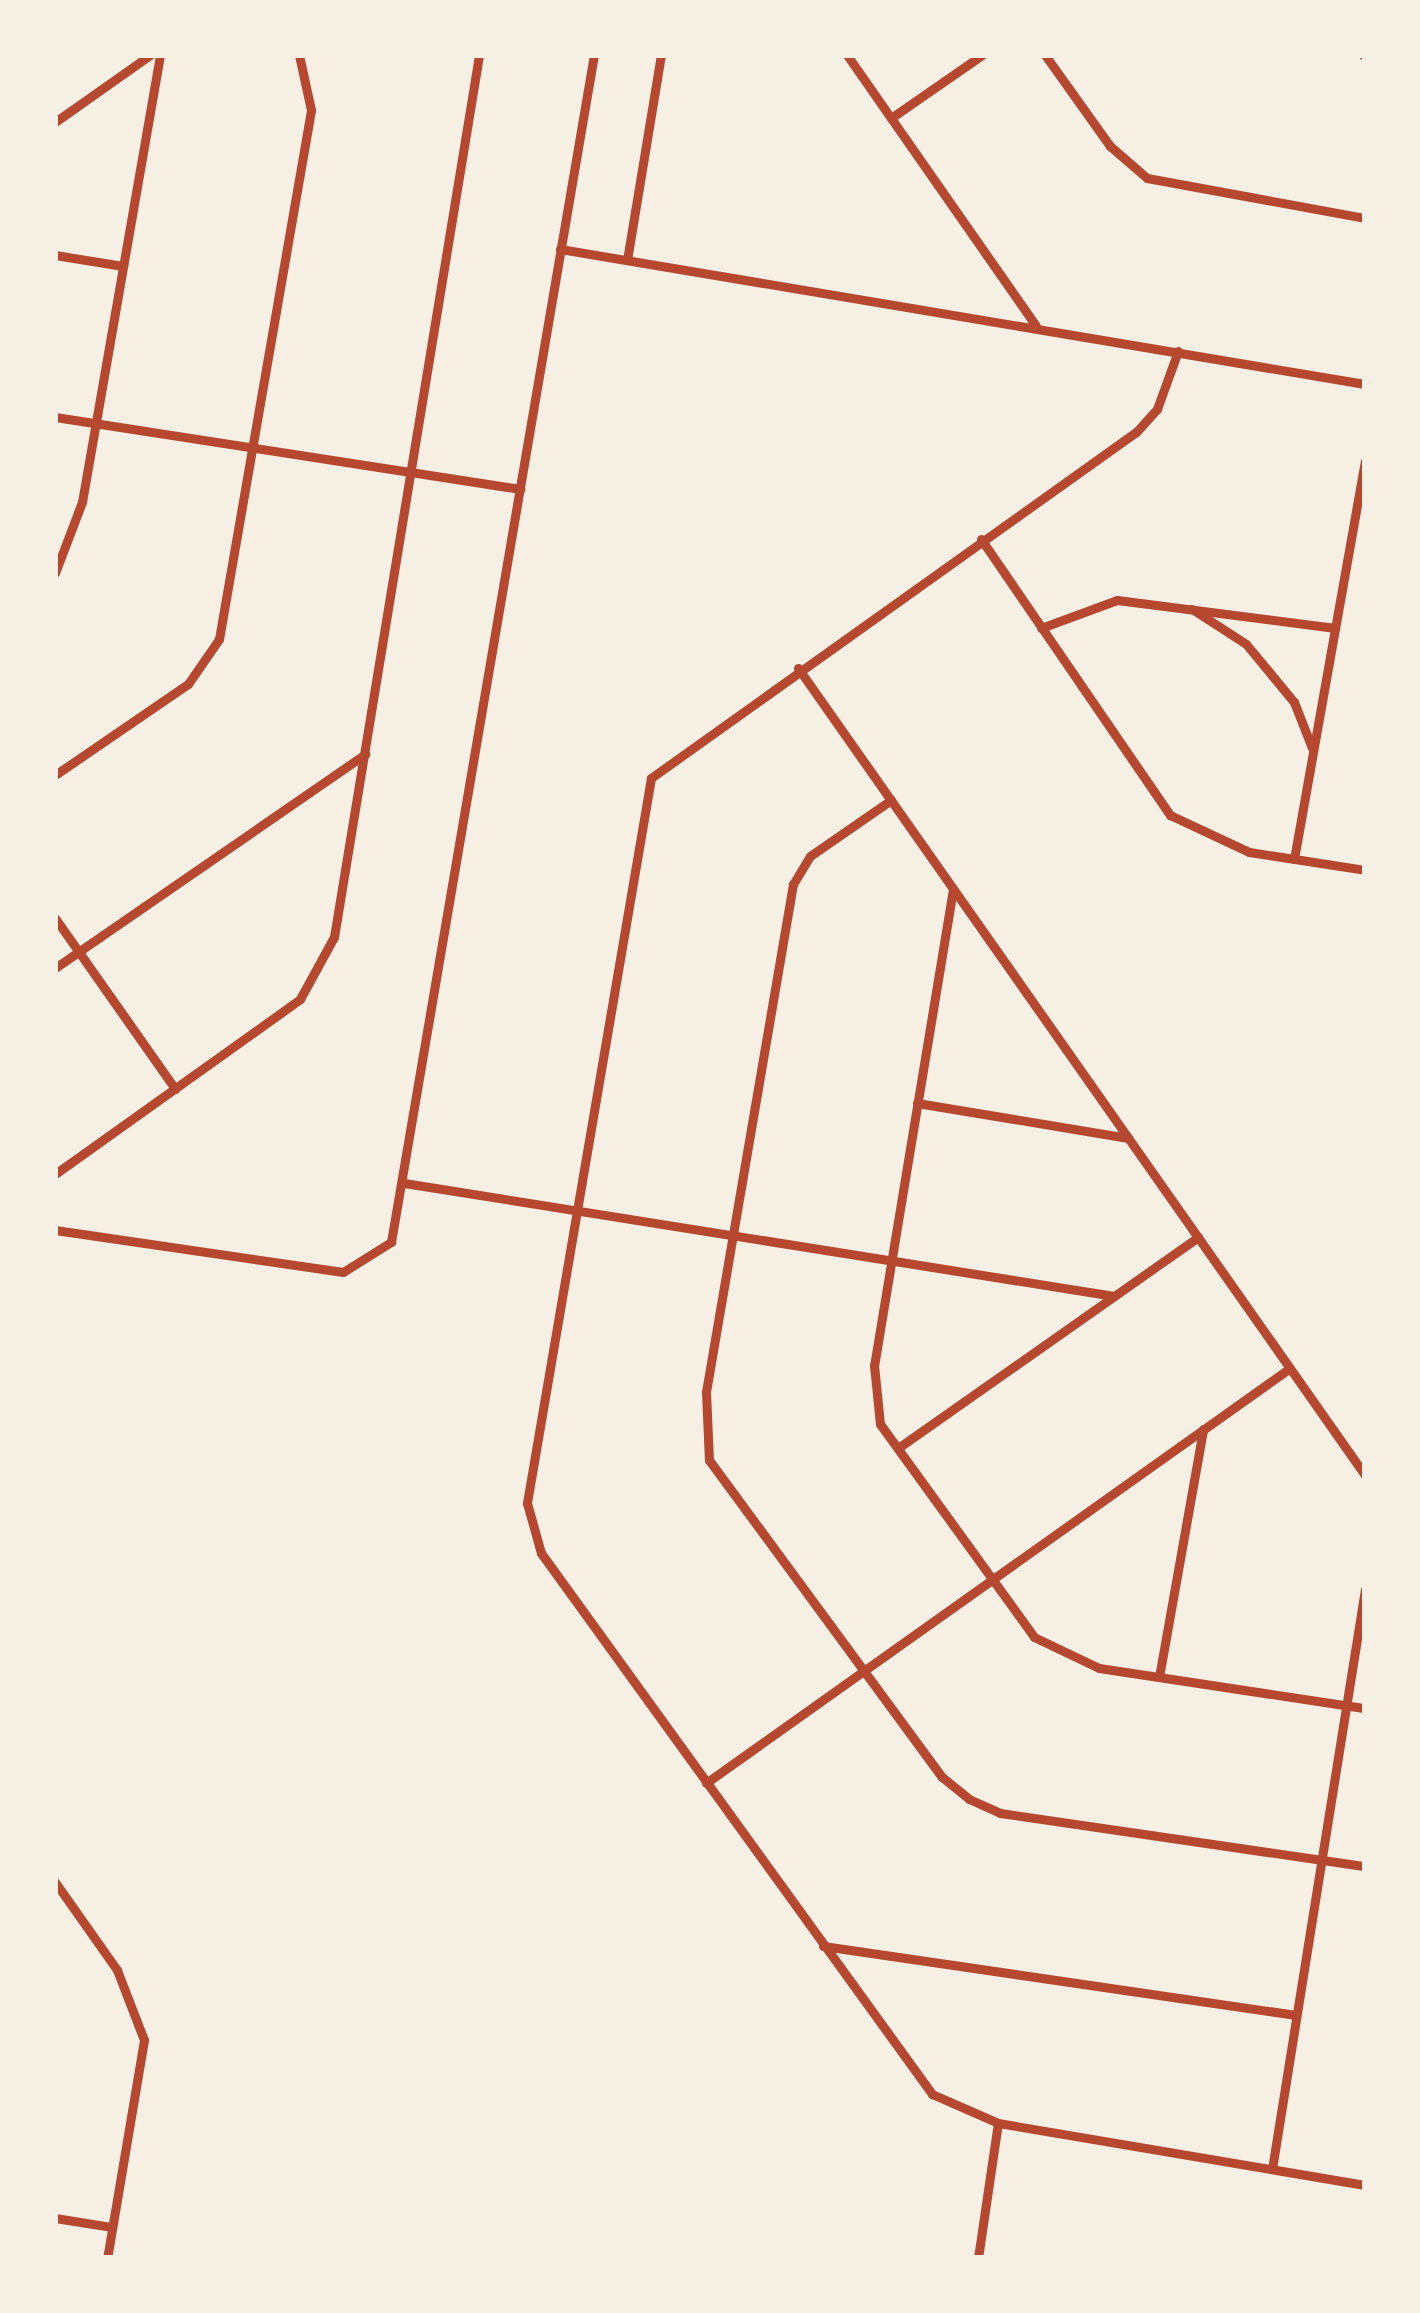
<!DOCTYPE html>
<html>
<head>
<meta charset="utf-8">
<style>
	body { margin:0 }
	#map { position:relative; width:1420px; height:2313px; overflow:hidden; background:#f6efe4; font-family:Figtree,sans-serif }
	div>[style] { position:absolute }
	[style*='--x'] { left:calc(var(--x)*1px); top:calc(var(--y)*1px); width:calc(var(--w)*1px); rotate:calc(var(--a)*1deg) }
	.minor>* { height:9px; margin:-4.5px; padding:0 4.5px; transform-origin:4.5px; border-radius:4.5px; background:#b5482f }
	span { translate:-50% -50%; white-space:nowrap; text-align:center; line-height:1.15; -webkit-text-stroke:10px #f6efe4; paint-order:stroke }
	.frame { position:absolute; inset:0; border:58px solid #f6efe4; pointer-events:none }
</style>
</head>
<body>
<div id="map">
	<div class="minor">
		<i style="--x:847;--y:55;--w:330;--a:55.1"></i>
		<i style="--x:1045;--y:55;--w:112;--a:54.5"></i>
		<i style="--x:1110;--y:146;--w:49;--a:40.9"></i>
		<i style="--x:1147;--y:178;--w:222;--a:10.4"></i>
		<i style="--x:1363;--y:55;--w:2;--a:0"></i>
		<i style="--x:891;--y:118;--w:111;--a:-34.7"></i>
		<i style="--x:55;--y:122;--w:116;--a:-35.2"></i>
		<i style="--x:560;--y:249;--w:816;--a:9.52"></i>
		<i style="--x:55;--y:255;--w:69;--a:9.2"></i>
		<i style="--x:627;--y:260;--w:208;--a:-80.6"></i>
		<i style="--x:1178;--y:351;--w:62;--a:109.9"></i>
		<i style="--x:1157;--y:409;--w:31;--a:132"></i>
		<i style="--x:1136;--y:432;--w:596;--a:144.5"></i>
		<i style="--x:651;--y:778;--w:736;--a:99.71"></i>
		<i style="--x:527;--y:1503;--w:52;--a:74.4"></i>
		<i style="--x:541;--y:1553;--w:668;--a:54.14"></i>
		<i style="--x:932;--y:2094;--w:72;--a:23.7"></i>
		<i style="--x:998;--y:2123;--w:372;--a:9.6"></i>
		<i style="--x:55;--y:417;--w:471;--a:8.8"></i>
		<i style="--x:981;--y:539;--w:335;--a:55.6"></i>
		<i style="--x:1170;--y:815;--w:87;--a:25.1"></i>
		<i style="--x:1249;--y:852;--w:117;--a:8.8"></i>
		<i style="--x:55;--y:573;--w:76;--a:-69.2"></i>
		<i style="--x:82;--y:502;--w:454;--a:-80.1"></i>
		<i style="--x:1192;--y:609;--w:64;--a:32.9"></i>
		<i style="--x:1246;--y:644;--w:75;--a:50.4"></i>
		<i style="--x:1294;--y:702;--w:49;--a:68.6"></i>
		<i style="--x:1041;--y:628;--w:81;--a:-20.2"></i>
		<i style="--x:1117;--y:600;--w:220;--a:7.3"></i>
		<i style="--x:798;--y:668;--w:986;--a:54.91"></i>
		<i style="--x:55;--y:775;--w:161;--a:-34.4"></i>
		<i style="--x:188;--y:684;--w:55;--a:-55.4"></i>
		<i style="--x:219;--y:639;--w:537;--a:-80.13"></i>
		<i style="--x:311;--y:110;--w:56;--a:-102.3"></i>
		<i style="--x:891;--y:800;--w:98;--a:145.3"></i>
		<i style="--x:810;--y:856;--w:33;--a:121"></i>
		<i style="--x:793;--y:884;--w:515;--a:99.72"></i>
		<i style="--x:706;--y:1392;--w:68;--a:87.5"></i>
		<i style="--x:709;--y:1460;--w:393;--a:53.7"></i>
		<i style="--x:942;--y:1777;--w:35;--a:39"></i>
		<i style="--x:969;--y:1799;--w:34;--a:24"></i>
		<i style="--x:1000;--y:1813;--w:369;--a:8.3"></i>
		<i style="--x:1294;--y:859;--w:404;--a:-79.9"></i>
		<i style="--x:953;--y:889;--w:483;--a:99.4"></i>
		<i style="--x:874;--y:1365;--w:59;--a:84.2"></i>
		<i style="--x:880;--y:1424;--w:263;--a:54.1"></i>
		<i style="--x:1034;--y:1637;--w:72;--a:25.5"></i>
		<i style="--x:1099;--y:1668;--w:269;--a:8.6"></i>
		<i style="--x:55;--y:918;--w:209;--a:54.9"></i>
		<i style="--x:55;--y:968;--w:377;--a:-34.6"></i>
		<i style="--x:917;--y:1103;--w:214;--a:9.4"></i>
		<i style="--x:55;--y:1174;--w:301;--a:-35.5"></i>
		<i style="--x:300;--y:999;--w:71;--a:-61.3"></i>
		<i style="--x:334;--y:937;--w:894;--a:-80.66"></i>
		<i style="--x:404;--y:1183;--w:719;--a:9.04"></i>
		<i style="--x:55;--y:1230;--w:291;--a:8.3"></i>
		<i style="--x:343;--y:1272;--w:57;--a:-32"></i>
		<i style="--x:391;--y:1242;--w:1204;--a:-80.3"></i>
		<i style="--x:898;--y:1448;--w:367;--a:-35.1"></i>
		<i style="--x:1159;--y:1677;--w:252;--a:-79.9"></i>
		<i style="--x:706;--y:1783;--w:716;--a:-35.4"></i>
		<i style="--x:55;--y:1882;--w:108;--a:54.8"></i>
		<i style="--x:117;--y:1970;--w:75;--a:68.9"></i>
		<i style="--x:144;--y:2040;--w:221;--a:99.6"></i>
		<i style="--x:823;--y:1946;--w:478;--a:8.3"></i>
		<i style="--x:1272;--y:2169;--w:587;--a:-80.89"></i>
		<i style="--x:55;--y:2218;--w:58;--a:9"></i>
		<i style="--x:978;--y:2258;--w:136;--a:-81.6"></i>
	</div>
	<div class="frame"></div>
</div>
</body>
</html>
